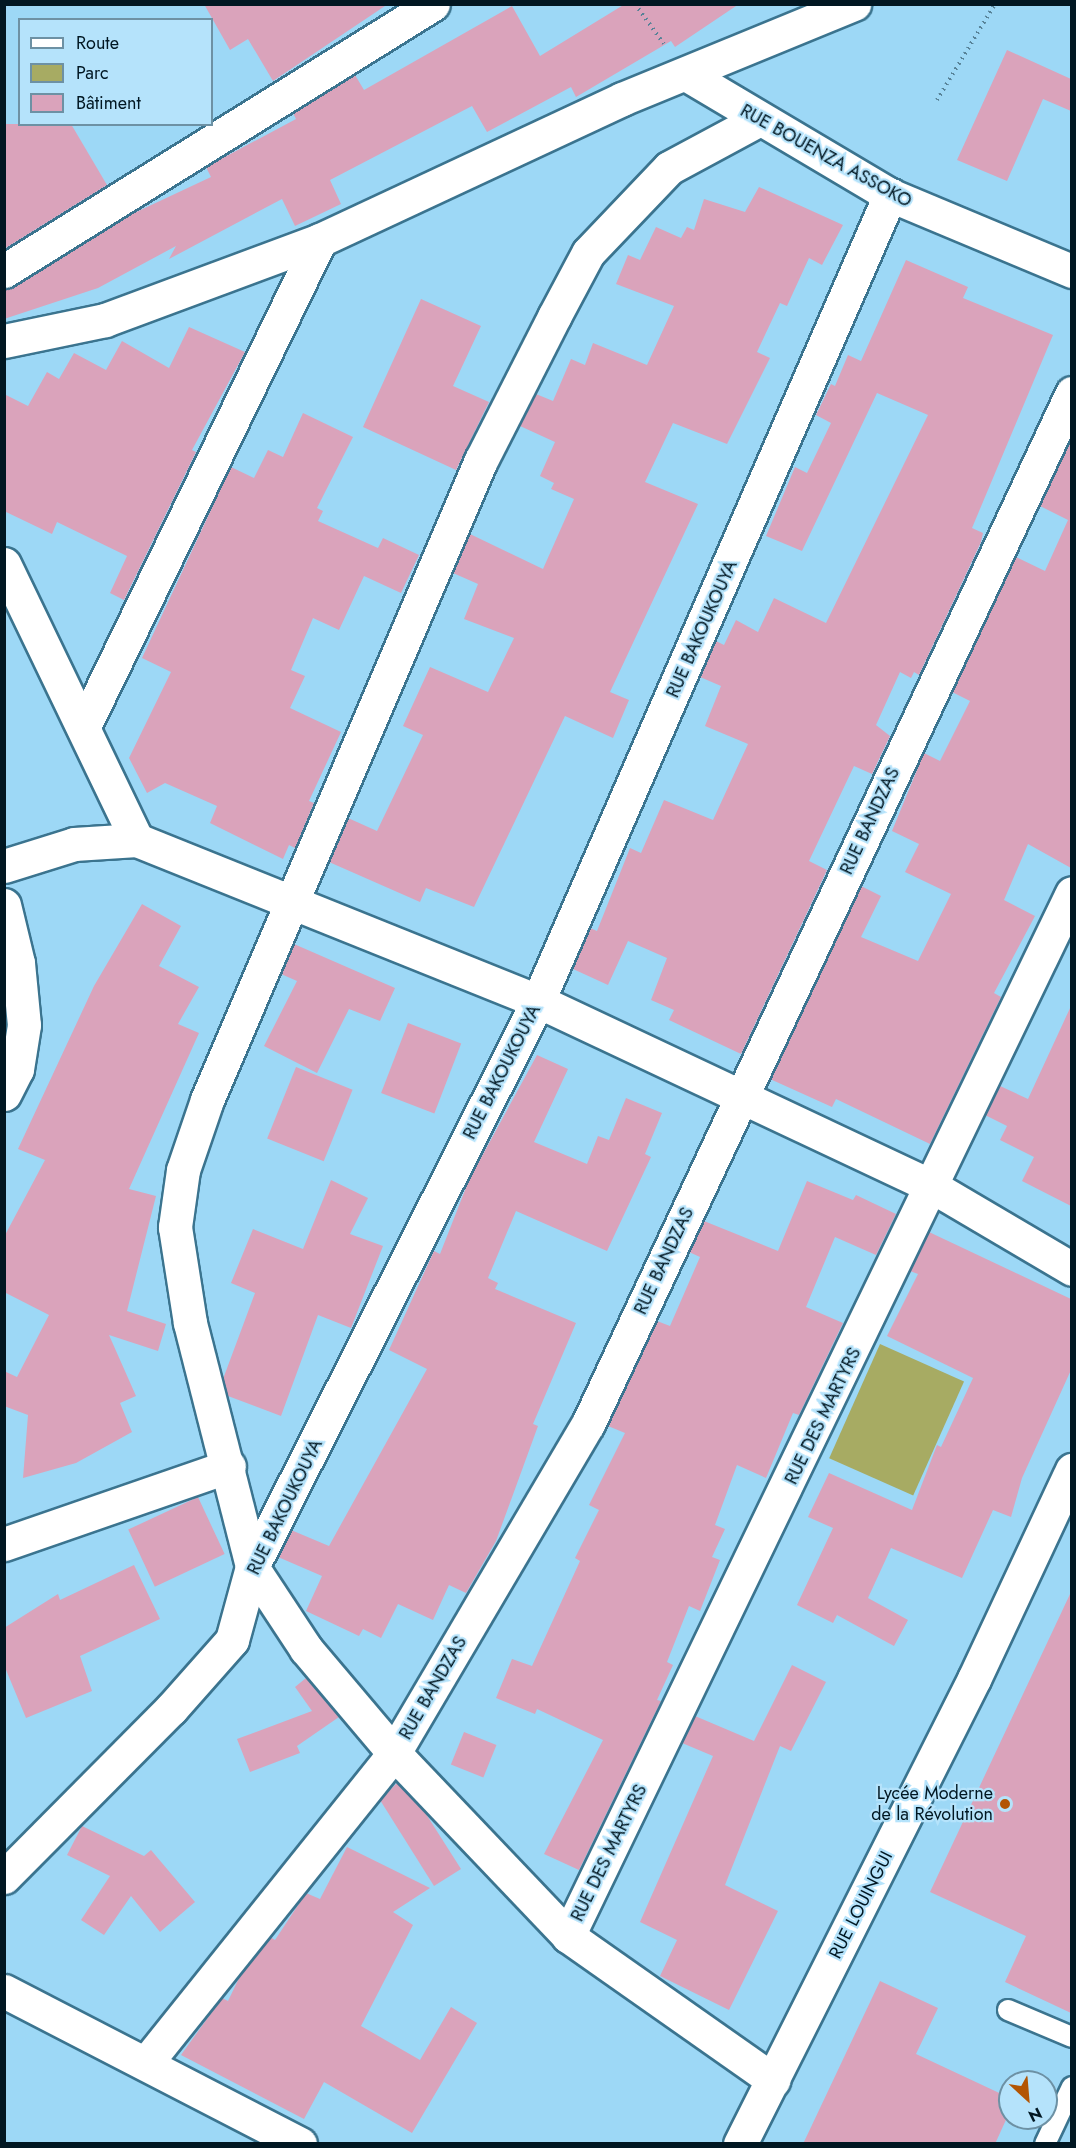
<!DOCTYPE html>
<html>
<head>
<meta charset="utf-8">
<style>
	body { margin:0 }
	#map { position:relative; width:1076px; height:2148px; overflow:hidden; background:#9dd8f6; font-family:Jost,sans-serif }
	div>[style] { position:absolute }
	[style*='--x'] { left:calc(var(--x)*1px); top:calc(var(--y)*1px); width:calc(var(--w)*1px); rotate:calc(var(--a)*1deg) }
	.green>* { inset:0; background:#a7ab63; transform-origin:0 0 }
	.building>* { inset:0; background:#daa3bb; transform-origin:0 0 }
	.path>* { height:4px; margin-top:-2px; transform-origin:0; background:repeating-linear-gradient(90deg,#578297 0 1.5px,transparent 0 6px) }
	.roads { filter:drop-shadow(2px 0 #3b748f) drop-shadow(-2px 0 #3b748f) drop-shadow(0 2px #3b748f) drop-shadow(0 -2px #3b748f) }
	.service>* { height:20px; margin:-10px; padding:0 10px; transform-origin:10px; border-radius:10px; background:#fff }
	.minor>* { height:33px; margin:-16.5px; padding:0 16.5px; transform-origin:16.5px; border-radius:16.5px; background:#fff }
	.dots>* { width:16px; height:16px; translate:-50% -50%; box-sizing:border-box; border:3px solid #b5e3fb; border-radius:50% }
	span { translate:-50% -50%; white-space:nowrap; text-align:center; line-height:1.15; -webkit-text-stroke:4.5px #b5e3fb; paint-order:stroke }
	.street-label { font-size:18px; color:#011722 }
	.poi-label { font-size:18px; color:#011722 }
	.right { translate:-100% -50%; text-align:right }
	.frame { position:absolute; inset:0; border:6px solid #011722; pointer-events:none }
	.legend { position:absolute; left:18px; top:18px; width:195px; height:108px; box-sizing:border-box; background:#b5e3fb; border:2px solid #6d91a4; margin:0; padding:8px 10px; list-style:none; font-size:18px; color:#011722 }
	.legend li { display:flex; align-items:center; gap:12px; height:30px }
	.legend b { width:30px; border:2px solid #6d91a4 }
	.north { position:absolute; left:998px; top:2070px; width:60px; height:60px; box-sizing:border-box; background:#b5e3fb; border:2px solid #6d91a4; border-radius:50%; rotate:154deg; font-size:16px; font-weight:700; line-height:24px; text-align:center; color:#011722 }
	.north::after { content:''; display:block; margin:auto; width:21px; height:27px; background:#b35503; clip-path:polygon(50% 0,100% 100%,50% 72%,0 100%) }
</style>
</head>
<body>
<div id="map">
	<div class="green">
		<i style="left:880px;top:1344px;width:92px;height:125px;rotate:24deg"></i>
	</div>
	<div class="building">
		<i style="clip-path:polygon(204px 4px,388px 4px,273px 81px,248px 39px,230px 50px)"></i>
		<i style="clip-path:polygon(625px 4px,739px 4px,675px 47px,671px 41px,576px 97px,571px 87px,487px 132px,472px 106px,330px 180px,341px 204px,295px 226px,282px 199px,169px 259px,176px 246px,98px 288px,4px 319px,4px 290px,130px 215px,211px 177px,206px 167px,296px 119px,293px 113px,355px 75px,364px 90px,512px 6px,540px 56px)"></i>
		<i style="clip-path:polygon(1007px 50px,1071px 79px,1071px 111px,1043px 99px,1007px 181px,957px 160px)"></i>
		<i style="clip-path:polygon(4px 124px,71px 124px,107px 185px,4px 249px)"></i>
		<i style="clip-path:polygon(759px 187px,843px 225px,822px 265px,809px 258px,787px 306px,780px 303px,757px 352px,770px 358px,727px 444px,673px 423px,645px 482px,698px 504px,610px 692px,629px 700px,613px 738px,565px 716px,474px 907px,426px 888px,420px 902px,329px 862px,348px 818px,377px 831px,423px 735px,403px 726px,430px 667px,488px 692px,514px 638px,464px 619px,478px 584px,453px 573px,470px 534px,543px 569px,574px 499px,551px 489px,554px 483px,540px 476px,555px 442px,520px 426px,536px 394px,553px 401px,571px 359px,585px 365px,593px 343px,647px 365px,674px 306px,616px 284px,628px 255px,640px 260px,656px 227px,681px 238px,687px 227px,694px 230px,704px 199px,745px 212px)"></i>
		<i style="clip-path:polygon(906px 260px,968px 287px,963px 298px,1053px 335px,972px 528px,983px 533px,981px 542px,919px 675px,914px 672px,911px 678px,900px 672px,876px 725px,890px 736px,872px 774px,854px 766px,809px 861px,827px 870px,741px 1054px,669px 1020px,674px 1010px,651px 1000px,667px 958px,628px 941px,608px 985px,573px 969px,590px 928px,597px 931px,630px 848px,641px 853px,664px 800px,713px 820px,748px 744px,705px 726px,721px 686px,700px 677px,716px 641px,724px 645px,736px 620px,758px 632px,774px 598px,826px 623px,928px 415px,877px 393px,802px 551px,766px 536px,795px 467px,807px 473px,831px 423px,816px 415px,831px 384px,835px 386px,848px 355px,861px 361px)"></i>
		<i style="clip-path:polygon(421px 299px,481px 326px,453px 386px,489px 402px,456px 470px,363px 427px)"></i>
		<i style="clip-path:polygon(189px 327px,245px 352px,192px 450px,196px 452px,124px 600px,110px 593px,127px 556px,57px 522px,52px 534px,4px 511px,4px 394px,28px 406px,47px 372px,59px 379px,74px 353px,106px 370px,122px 341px,169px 368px)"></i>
		<i style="clip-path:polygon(303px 413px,353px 437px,317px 508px,323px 511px,318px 521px,378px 548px,383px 538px,419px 555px,401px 593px,364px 576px,339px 630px,313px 618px,291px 670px,305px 676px,290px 708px,341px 732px,309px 801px,314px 803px,295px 848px,289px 845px,283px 859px,210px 823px,217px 806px,165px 783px,147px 793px,129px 758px,171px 672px,142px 658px,231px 467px,254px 478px,268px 450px,283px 457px)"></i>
		<i style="clip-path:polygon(1071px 438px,1071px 868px,1028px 844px,1004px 900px,1035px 916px,994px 993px,1001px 997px,930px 1144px,836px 1099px,832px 1107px,770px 1079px,861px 886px,881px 896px,861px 937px,918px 961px,951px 894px,905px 872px,919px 844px,892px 831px,924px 753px,940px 761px,970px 701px,952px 692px,1016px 557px,1045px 571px,1068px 520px,1040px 506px)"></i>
		<i style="clip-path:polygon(142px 904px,181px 926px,159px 966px,199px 987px,178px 1024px,199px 1033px,129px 1189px,156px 1196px,127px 1311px,166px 1324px,158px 1351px,109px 1335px,136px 1396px,120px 1403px,132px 1432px,76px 1463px,23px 1478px,28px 1415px,4px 1406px,4px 1371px,17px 1377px,49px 1315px,4px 1292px,4px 1237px,45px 1160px,18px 1149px,94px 986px)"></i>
		<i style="clip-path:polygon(294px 944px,395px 988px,380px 1021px,349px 1009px,317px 1073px,264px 1046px,297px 981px,281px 974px)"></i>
		<i style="clip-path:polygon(1071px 1006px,1071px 1206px,1022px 1181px,1034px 1157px,1000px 1140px,1007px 1126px,985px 1115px,1000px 1086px,1028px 1099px)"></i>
		<i style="left:408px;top:1023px;width:57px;height:75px;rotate:21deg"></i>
		<i style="clip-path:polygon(537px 1055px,568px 1069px,534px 1142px,587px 1164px,598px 1136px,609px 1140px,626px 1098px,662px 1113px,645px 1154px,651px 1157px,607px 1251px,516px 1211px,488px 1278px,498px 1283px,495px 1289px,576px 1323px,533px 1424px,538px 1426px,496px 1541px,466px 1593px,449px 1585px,433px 1620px,398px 1604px,381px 1638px,363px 1629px,359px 1636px,306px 1611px,322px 1576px,278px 1557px,291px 1530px,329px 1546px,427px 1369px,389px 1350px,434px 1251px,440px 1254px,469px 1180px)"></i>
		<i style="left:296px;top:1067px;width:61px;height:77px;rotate:22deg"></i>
		<i style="clip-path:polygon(331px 1180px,368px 1198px,350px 1234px,383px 1246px,351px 1328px,318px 1315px,281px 1416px,228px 1396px,223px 1379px,255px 1293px,231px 1283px,253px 1229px,303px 1249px)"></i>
		<i style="clip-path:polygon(807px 1181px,853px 1200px,856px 1195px,896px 1214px,876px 1255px,835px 1237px,806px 1307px,843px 1323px,799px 1415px,793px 1413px,766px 1478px,737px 1465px,715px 1525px,725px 1529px,712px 1557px,720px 1560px,700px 1611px,689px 1606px,667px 1662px,673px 1665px,657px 1700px,661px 1701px,579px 1870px,544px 1854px,603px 1740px,537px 1709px,535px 1714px,496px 1698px,512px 1659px,532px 1666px,580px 1561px,575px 1558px,599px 1510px,589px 1505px,625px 1433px,608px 1426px,657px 1321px,670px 1326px,700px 1257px,689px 1252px,704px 1221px,778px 1251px)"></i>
		<i style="clip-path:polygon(929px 1232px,1071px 1299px,1071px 1370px,1022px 1478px,1011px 1517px,993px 1510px,962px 1578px,891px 1548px,868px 1598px,908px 1620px,894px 1646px,837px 1615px,833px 1623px,797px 1605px,833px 1528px,808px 1517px,829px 1473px,912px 1510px,937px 1445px,941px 1447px,973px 1378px,887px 1336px,918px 1274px,910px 1271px)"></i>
		<i style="left:198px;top:1497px;width:63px;height:77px;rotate:65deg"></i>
		<i style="clip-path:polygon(134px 1565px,160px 1619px,80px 1656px,92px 1691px,26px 1718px,4px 1665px,4px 1628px,58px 1594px,60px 1600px)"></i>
		<i style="clip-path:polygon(1071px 1592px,1071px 2013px,1005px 1982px,1026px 1936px,930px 1892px)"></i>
		<i style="clip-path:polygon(792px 1665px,826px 1682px,791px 1751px,780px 1746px,725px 1885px,778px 1911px,729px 2010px,660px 1976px,677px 1940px,640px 1922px,713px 1756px,682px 1743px,695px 1716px,754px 1741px)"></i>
		<i style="clip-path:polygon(306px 1678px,339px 1717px,297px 1746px,300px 1753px,250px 1772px,237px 1739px,312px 1711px,295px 1687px)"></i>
		<i style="left:464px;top:1732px;width:35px;height:35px;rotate:22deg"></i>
		<i style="clip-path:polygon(397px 1783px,426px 1814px,461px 1869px,434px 1886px,380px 1800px)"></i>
		<i style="clip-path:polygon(82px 1826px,144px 1856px,151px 1850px,195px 1902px,160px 1932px,131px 1896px,104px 1935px,81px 1920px,110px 1876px,67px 1855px)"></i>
		<i style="clip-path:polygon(347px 1847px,430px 1888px,393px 1912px,413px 1925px,361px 2026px,420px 2060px,451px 2007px,477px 2023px,412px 2133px,324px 2082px,304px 2119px,181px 2055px,222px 1998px,228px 2001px,241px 1974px,270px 1937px,275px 1940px,306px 1893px,320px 1899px)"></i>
		<i style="clip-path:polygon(880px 1981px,938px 2008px,916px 2054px,1010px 2098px,1010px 2111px,995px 2144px,803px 2144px)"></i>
	</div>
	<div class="path">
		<i style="--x:635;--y:4;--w:49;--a:54.1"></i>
		<i style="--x:937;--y:100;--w:112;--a:-58.9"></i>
	</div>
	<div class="roads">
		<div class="service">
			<i style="--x:1008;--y:2010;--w:69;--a:22.9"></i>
			<i style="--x:1045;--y:2144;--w:63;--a:-64.7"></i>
		</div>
		<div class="minor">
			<i style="--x:686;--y:74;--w:237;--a:30.7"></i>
			<i style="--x:890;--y:195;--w:197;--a:22.7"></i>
			<i style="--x:758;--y:120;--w:101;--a:151.7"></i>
			<i style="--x:669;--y:168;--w:117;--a:133.6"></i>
			<i style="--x:588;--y:253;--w:72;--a:118"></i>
			<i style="--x:554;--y:317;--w:161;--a:117"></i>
			<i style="--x:481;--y:460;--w:696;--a:113.18"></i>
			<i style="--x:207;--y:1100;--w:74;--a:108.9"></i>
			<i style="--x:183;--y:1170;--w:58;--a:98"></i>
			<i style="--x:175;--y:1227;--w:97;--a:81.1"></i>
			<i style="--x:190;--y:1323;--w:252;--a:75.7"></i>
			<i style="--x:252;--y:1567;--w:98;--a:56.6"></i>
			<i style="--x:306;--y:1649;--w:136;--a:49.8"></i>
			<i style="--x:394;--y:1753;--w:253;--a:46.4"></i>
			<i style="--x:568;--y:1936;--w:251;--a:35.1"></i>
			<i style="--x:4;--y:271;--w:505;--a:-31.9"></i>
			<i style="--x:4;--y:341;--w:103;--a:-11.7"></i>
			<i style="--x:105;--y:320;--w:229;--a:-20.4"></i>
			<i style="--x:320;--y:240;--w:333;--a:-25"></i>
			<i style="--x:622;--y:99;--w:251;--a:-22.3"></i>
			<i style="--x:4;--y:564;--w:306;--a:64.3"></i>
			<i style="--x:85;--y:724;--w:538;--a:-64.1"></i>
			<i style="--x:4;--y:866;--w:73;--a:-17.4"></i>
			<i style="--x:74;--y:844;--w:63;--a:-3.6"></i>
			<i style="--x:137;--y:840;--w:432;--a:21.9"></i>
			<i style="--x:538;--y:1001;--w:437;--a:25.2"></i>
			<i style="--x:933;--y:1187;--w:161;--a:30.5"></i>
			<i style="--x:4;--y:905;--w:60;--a:76.4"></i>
			<i style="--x:18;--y:963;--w:62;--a:84.5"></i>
			<i style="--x:24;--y:1025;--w:45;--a:99"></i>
			<i style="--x:17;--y:1069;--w:28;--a:117"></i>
			<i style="--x:4;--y:1544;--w:238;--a:-19.1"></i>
			<i style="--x:4;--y:1877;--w:237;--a:-45.2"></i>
			<i style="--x:171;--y:1709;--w:92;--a:-48.5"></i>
			<i style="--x:232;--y:1640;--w:76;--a:-74.7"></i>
			<i style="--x:252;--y:1567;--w:634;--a:-63.19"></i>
			<i style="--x:538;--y:1001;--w:880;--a:-66.41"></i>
			<i style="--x:568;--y:1936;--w:1158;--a:-64.21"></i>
			<i style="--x:4;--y:1991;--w:333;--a:27.3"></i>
			<i style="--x:146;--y:2063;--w:397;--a:-51.3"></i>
			<i style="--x:394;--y:1753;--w:382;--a:-59.5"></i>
			<i style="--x:588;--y:1424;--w:1139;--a:-64.85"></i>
			<i style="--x:740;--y:2144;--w:521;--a:-63.29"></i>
			<i style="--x:974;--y:1679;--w:231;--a:-64.9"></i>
		</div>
	</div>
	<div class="dots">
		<i style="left:1005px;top:1804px;background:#b35503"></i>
	</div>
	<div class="street-label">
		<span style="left:826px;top:156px;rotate:29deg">RUE BOUENZA ASSOKO</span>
		<span style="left:702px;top:629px;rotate:-66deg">RUE BAKOUKOUYA</span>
		<span style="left:870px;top:821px;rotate:-65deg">RUE BANDZAS</span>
		<span style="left:502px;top:1072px;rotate:-63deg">RUE BAKOUKOUYA</span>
		<span style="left:664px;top:1261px;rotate:-65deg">RUE BANDZAS</span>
		<span style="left:823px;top:1416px;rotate:-64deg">RUE DES MARTYRS</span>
		<span style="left:285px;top:1507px;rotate:-64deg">RUE BAKOUKOUYA</span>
		<span style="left:433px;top:1688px;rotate:-60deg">RUE BANDZAS</span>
		<span style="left:609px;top:1853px;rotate:-64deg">RUE DES MARTYRS</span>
		<span style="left:861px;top:1905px;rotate:-63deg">RUE LOUINGUI</span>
	</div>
	<div class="poi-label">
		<span class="right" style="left:993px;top:1804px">Lycée Moderne<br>de la Révolution</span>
	</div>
	<div class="frame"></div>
	<ul class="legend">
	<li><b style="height:8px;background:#fff"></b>Route</li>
	<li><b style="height:16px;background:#a7ab63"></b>Parc</li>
	<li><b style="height:16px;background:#daa3bb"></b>Bâtiment</li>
	</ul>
	<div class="north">N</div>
</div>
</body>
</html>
